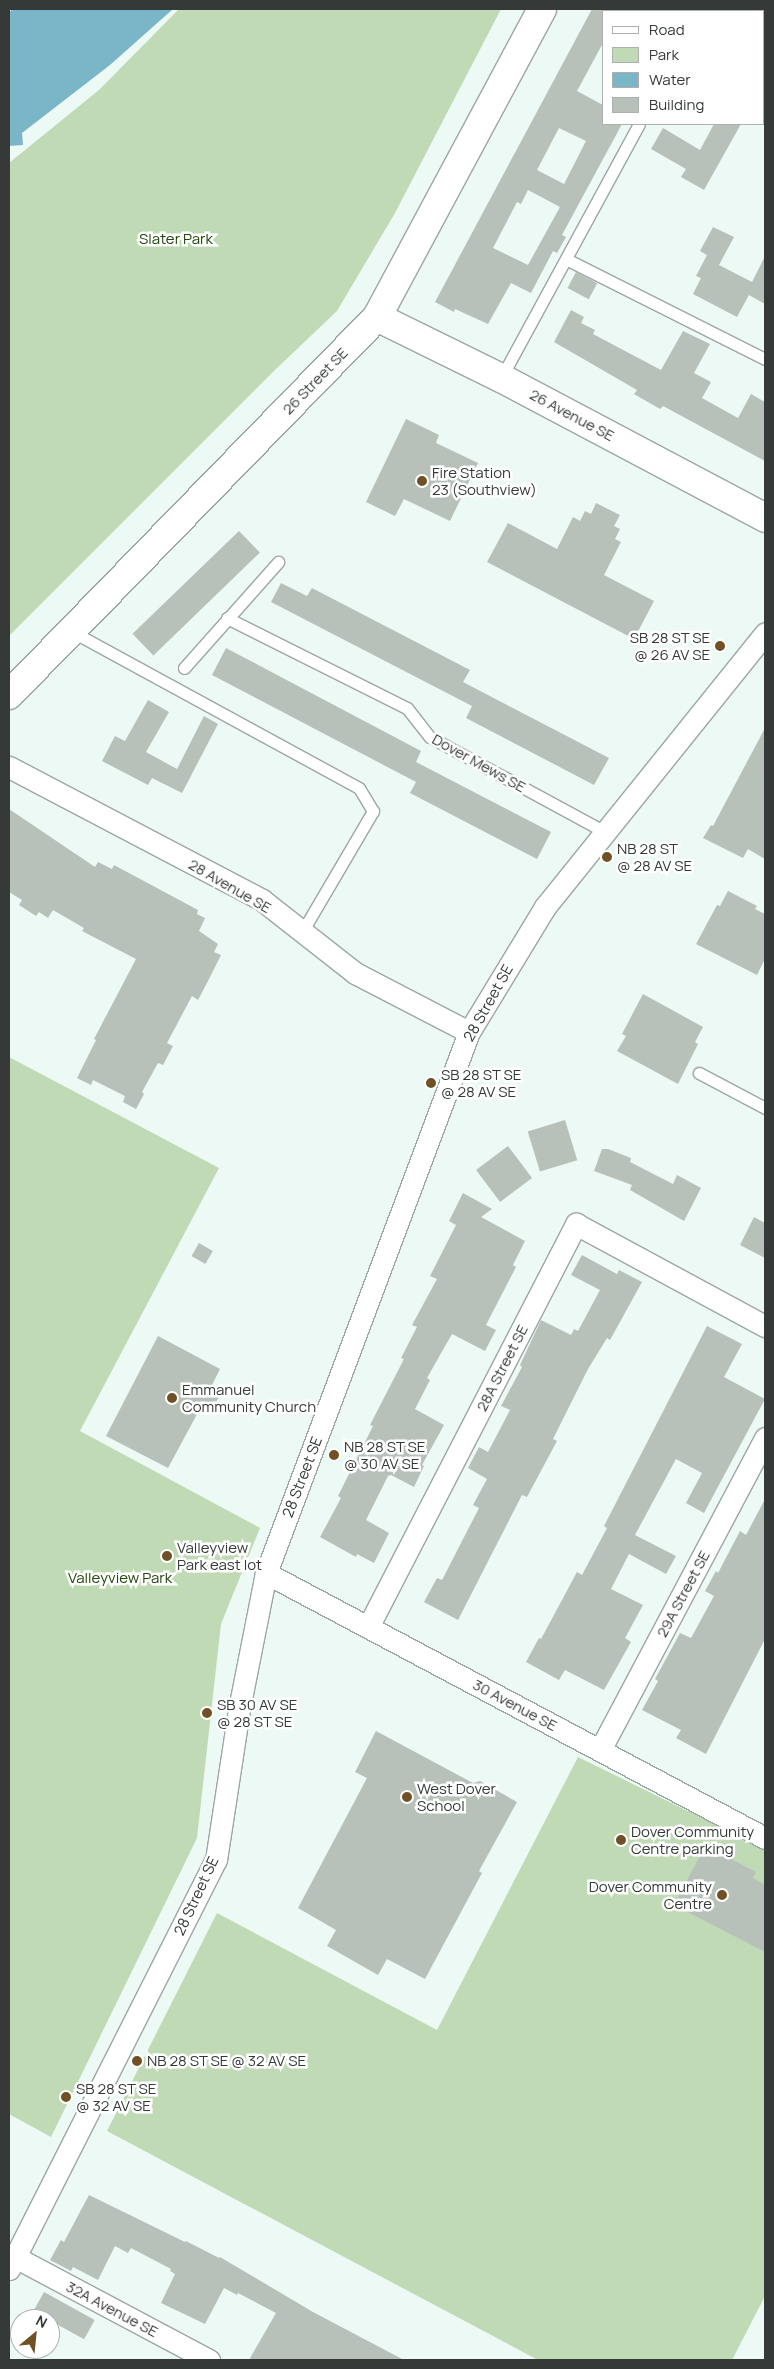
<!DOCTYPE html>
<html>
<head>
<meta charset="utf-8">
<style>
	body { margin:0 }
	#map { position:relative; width:774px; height:2369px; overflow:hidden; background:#ecf9f5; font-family:Manrope,sans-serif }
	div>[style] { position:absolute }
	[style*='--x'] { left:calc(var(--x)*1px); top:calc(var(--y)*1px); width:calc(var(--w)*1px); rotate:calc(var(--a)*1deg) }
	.green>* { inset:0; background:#c1dab6 }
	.water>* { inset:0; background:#7bb6c8 }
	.building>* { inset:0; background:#b7c1ba; transform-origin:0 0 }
	.roads { filter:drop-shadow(1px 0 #9ca7a4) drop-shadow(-1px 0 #9ca7a4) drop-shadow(0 1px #9ca7a4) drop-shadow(0 -1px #9ca7a4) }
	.service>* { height:11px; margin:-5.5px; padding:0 5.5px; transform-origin:5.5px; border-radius:5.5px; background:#fff }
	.minor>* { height:21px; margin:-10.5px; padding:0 10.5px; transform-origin:10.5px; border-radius:10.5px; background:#fff }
	.tertiary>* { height:28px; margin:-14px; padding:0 14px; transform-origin:14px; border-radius:14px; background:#fff }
	.dots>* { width:14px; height:14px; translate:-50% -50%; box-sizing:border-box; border:2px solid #fff; border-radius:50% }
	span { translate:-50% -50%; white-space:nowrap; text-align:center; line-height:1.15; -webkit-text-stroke:5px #fff; paint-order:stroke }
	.park-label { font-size:15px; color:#22470c }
	.street-label { font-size:15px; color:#353a39 }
	.poi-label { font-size:15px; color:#353a39 }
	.left { translate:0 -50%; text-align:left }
	.right { translate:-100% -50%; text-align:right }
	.frame { position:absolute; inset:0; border:10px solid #353a39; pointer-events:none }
	.legend { position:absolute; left:602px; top:10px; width:162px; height:115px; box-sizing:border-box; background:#fff; border:1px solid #aeb0b0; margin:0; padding:6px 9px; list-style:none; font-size:15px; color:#353a39 }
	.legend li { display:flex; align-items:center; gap:10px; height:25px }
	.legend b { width:25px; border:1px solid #aeb0b0 }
	.north { position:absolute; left:10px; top:2309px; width:50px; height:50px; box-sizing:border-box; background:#fff; border:1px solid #aeb0b0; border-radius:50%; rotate:28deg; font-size:14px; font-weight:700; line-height:20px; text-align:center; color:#353a39 }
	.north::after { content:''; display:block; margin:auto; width:18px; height:22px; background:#6f5125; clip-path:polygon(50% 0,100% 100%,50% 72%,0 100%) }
</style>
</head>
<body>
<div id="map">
	<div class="green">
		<i style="clip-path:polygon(179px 9px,501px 9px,395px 213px,337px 311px,276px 369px,9px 636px,9px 163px,99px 90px)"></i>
		<i style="clip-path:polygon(9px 1057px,219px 1168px,80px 1431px,260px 1528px,221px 1624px,197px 1838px,51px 2137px,9px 2114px)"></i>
		<i style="clip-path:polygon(578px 1757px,765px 1849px,765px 2296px,732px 2360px,538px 2360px,107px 2131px,217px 1913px,437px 2030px)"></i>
	</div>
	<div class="water">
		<i style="clip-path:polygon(13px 9px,173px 9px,110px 65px,22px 133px,23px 145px,9px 146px,9px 12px)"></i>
	</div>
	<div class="building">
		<i style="clip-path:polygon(evenodd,592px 9px,603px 9px,603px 43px,577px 91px,603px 105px,603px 124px,622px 124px,562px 235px,566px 237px,557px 253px,553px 251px,531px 293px,511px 283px,488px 324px,455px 309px,454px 312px,435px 302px,592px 9px,559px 128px,586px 141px,564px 184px,537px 170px,559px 128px,592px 9px,528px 190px,560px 207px,528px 265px,493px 248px,517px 202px,521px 204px,528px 190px)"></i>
		<i style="clip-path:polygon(714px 124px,741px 124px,704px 190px,681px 177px,686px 169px,651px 149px,663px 128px,700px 150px)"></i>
		<i style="clip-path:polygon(713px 227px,734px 237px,719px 265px,752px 282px,765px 256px,765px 304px,749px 295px,737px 317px,693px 294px,701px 278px,696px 276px,707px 255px,700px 251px)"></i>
		<i style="left:576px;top:272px;width:24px;height:18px;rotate:28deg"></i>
		<i style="clip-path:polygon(571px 310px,584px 317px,581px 323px,595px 330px,593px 334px,661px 370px,683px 331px,710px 344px,694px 373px,711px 382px,702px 398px,738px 418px,751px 394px,765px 402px,765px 461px,663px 406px,660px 409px,634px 394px,637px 390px,554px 342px)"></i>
		<i style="clip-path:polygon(406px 419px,439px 435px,436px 443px,478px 463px,450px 521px,404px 499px,395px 516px,366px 502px)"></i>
		<i style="clip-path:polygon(596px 503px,620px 515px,614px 526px,620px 529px,615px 539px,621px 542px,604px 575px,654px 601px,634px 639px,487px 562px,508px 523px,557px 549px,573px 517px,580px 521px,585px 511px,591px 514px)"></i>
		<i style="left:239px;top:531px;width:30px;height:148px;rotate:46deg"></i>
		<i style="clip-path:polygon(281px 583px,307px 596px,312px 588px,470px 670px,463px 682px,609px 758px,594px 785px,466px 718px,472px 706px,271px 602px)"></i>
		<i style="clip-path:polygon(226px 648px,421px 751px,416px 762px,551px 832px,537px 859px,410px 793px,416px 782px,212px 675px)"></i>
		<i style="clip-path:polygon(148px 700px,169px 712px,146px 752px,177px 769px,204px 716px,218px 724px,182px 793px,152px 778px,148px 785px,102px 761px,115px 736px,125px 741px)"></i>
		<i style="clip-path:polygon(765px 728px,765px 859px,748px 849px,743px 858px,703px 838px,711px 825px,713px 826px)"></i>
		<i style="clip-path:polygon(9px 809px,95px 867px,98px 862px,112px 869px,114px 865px,198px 910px,197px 914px,205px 918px,199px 931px,218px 944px,214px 952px,221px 955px,208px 981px,198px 1000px,192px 996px,167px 1043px,173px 1046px,163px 1065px,158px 1063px,142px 1092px,144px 1094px,136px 1109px,123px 1102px,125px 1096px,93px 1080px,91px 1085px,77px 1078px,96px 1040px,94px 1039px,136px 959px,82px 931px,84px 928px,53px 910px,48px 918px,39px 912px,36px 916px,19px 905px,22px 900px,9px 892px)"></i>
		<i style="clip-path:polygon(728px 891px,757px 906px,755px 909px,765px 914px,765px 959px,757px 975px,696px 944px,717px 905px,720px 906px)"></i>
		<i style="clip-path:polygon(643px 994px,703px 1027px,695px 1042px,698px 1044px,678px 1084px,617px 1051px,626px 1036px,622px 1034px)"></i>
		<i style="left:565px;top:1120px;width:42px;height:39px;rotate:73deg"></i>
		<i style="left:508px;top:1146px;width:40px;height:40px;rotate:53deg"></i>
		<i style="clip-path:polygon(602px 1149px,608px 1149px,631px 1158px,630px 1162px,673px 1184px,677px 1175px,701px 1188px,684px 1221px,630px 1190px,632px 1185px,594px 1171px)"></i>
		<i style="clip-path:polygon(463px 1193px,492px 1209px,481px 1217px,525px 1241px,513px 1265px,516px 1267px,486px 1325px,496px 1330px,485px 1351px,452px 1334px,427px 1378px,430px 1380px,415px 1409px,444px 1425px,422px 1465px,424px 1466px,414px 1487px,391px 1475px,388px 1476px,366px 1520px,389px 1533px,374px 1563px,357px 1554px,356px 1557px,320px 1537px,341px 1498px,338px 1496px,373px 1426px,370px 1425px,404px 1359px,401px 1358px,417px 1327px,412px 1325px,437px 1279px,430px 1276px,456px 1225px,449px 1221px)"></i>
		<i style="clip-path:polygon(754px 1217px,765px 1223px,765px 1258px,740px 1245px)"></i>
		<i style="left:199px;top:1243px;width:16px;height:15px;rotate:30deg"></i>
		<i style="clip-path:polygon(582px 1255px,617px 1274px,619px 1270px,642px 1282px,610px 1340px,607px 1338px,588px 1369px,553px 1439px,557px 1441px,527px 1497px,522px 1495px,458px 1620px,424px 1602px,437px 1578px,442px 1580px,479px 1508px,473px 1505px,487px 1479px,468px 1468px,479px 1447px,488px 1452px,510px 1410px,501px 1406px,522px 1367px,520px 1365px,541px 1320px,571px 1335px,574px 1329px,578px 1331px,600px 1290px,571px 1275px)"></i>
		<i style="clip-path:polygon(707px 1326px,742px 1344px,724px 1377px,765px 1399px,704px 1513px,686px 1503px,702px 1473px,676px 1459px,635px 1535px,676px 1556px,666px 1574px,629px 1554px,611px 1589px,643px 1605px,625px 1638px,631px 1642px,604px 1690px,565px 1670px,559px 1680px,526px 1662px,539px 1638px,541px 1639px,577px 1572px,582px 1575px,607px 1528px,604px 1526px)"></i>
		<i style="clip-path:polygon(158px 1336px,220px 1369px,212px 1385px,222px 1391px,212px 1410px,202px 1405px,168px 1468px,106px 1436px)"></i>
		<i style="clip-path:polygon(765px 1499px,765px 1639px,706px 1754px,676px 1738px,681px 1730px,642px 1710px,658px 1681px,655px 1679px,680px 1633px,691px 1638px,714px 1596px,705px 1591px,716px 1571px,718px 1573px,740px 1531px,746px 1535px)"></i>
		<i style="clip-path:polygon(376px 1731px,473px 1783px,480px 1781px,517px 1802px,479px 1871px,482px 1873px,425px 1979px,387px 1959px,378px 1975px,327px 1946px,336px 1930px,298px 1908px,367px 1778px,355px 1772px)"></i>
		<i style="clip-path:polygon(728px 1847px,733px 1860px,756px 1872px,753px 1878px,765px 1885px,765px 1952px,674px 1905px,702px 1852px,708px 1854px)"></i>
		<i style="clip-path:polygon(89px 2195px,185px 2242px,186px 2241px,219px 2258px,220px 2257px,313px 2312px,404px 2360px,249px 2360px,276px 2313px,238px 2293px,237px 2295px,224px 2288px,205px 2324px,161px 2303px,175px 2274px,170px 2271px,171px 2269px,131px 2248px,128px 2253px,115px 2246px,98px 2280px,73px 2267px,71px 2271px,50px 2260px,61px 2240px,64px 2242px)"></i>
		<i style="left:44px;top:2292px;width:58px;height:22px;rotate:29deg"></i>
	</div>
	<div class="roads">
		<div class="service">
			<i style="--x:700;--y:11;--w:3;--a:-45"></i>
			<i style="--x:566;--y:259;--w:223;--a:26.7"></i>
			<i style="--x:501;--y:378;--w:289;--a:-61.5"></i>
			<i style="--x:227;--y:618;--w:201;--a:26.6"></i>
			<i style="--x:407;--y:708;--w:37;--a:52"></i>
			<i style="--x:430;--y:737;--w:199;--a:28.5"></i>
			<i style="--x:71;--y:631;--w:328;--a:28.6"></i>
			<i style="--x:359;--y:788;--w:27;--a:59"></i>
			<i style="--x:373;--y:811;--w:140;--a:120.4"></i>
			<i style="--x:184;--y:668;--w:142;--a:-48.4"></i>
			<i style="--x:699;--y:1073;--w:75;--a:27.9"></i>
		</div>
		<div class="minor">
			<i style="--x:9;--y:767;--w:286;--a:27.7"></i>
			<i style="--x:262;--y:900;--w:118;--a:38.1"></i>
			<i style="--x:355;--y:973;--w:128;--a:27.4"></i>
			<i style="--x:266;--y:1573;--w:565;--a:27.97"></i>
			<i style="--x:368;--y:1627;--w:454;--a:-62.7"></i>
			<i style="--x:576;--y:1224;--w:215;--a:28.4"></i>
			<i style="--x:600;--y:1750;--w:353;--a:-62.1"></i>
			<i style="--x:15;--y:2257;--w:220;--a:28"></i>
			<i style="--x:9;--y:2269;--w:458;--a:-63.2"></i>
			<i style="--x:216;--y:1860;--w:158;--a:-81.3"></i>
			<i style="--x:240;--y:1704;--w:134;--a:-78.8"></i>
			<i style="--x:266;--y:1573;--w:578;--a:-69.43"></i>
			<i style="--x:469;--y:1032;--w:146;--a:-58.7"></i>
			<i style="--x:545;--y:907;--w:351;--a:-51.2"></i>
		</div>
		<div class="tertiary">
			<i style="--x:377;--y:317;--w:138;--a:26.2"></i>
			<i style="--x:501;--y:378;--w:299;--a:27.9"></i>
			<i style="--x:9;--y:695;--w:528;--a:-45.77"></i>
			<i style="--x:377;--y:317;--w:349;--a:-61.8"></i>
		</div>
	</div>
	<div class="dots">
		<i style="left:422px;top:481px;background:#6f5125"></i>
		<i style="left:720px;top:646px;background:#6f5125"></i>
		<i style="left:607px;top:857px;background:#6f5125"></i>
		<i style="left:431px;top:1083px;background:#6f5125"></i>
		<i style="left:172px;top:1398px;background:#6f5125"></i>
		<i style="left:334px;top:1455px;background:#6f5125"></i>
		<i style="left:167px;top:1556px;background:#6f5125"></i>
		<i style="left:207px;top:1713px;background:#6f5125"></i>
		<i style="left:407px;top:1797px;background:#6f5125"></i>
		<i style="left:621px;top:1840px;background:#6f5125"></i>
		<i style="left:722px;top:1895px;background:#6f5125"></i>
		<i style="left:137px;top:2061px;background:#6f5125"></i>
		<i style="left:66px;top:2097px;background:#6f5125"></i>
	</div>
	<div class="park-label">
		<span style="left:176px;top:239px">Slater Park</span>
		<span style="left:120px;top:1578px">Valleyview Park</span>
	</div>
	<div class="street-label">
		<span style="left:315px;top:381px;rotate:-46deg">26 Street SE</span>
		<span style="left:572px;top:415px;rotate:28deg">26 Avenue SE</span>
		<span style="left:479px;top:763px;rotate:29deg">Dover Mews SE</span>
		<span style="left:230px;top:886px;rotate:30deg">28 Avenue SE</span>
		<span style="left:488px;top:1003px;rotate:-61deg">28 Street SE</span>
		<span style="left:502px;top:1368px;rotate:-63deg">28A Street SE</span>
		<span style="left:302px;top:1477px;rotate:-69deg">28 Street SE</span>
		<span style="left:683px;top:1594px;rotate:-62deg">29A Street SE</span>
		<span style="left:515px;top:1705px;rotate:28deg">30 Avenue SE</span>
		<span style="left:196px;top:1896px;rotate:-65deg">28 Street SE</span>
		<span style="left:112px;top:2309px;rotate:28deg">32A Avenue SE</span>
	</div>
	<div class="poi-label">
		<span class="left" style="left:432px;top:481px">Fire Station<br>23 (Southview)</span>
		<span class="right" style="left:710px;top:646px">SB 28 ST SE<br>@ 26 AV SE</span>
		<span class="left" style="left:617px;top:857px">NB 28 ST<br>@ 28 AV SE</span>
		<span class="left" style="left:441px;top:1083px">SB 28 ST SE<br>@ 28 AV SE</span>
		<span class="left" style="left:182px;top:1398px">Emmanuel<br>Community Church</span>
		<span class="left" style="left:344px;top:1455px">NB 28 ST SE<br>@ 30 AV SE</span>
		<span class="left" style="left:177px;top:1556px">Valleyview<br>Park east lot</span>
		<span class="left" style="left:217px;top:1713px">SB 30 AV SE<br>@ 28 ST SE</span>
		<span class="left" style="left:417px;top:1797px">West Dover<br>School</span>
		<span class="left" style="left:631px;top:1840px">Dover Community<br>Centre parking</span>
		<span class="right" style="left:712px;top:1895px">Dover Community<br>Centre</span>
		<span class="left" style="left:147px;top:2061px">NB 28 ST SE @ 32 AV SE</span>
		<span class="left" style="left:76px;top:2097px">SB 28 ST SE<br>@ 32 AV SE</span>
	</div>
	<div class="frame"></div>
	<ul class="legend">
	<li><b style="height:6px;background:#fff"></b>Road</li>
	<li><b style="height:14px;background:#c1dab6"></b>Park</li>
	<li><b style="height:14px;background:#7bb6c8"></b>Water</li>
	<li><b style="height:14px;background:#b7c1ba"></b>Building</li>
	</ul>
	<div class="north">N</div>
</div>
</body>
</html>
